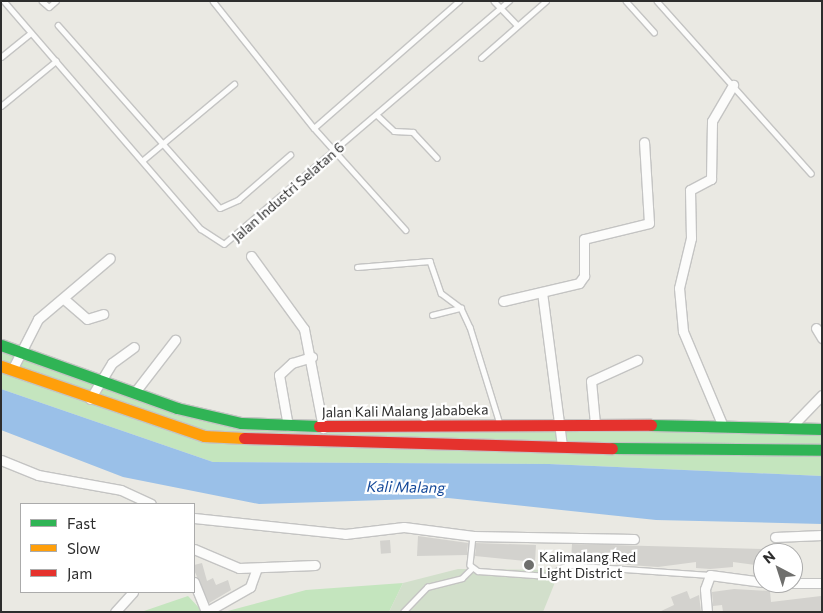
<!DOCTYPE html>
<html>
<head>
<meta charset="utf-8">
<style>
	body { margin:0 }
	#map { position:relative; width:823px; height:613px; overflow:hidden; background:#eae9e3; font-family:Commissioner,sans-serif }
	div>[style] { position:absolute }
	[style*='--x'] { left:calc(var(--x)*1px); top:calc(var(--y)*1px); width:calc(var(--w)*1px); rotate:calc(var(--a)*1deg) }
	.green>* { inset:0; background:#c4e5be }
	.cemetery>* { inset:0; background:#d2dfcb }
	.water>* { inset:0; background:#9ac0e8 }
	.building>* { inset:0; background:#d3d2ce; transform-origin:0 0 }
	.roads { filter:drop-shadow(1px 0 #c4c4c3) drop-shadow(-1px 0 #c4c4c3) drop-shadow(0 1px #c4c4c3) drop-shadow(0 -1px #c4c4c3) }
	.lane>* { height:4.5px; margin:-2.25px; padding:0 2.25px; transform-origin:2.25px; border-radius:2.25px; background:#fcfcfb }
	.street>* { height:9px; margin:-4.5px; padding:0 4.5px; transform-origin:4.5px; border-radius:4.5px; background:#fcfcfb }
	.fast>* { height:11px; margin:-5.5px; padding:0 5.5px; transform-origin:5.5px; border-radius:5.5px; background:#30b455 }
	.slow>* { height:11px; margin:-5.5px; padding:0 5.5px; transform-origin:5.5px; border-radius:5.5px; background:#ff9f0a }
	.jam>* { height:11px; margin:-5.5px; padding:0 5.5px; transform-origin:5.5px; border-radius:5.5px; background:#e5322d }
	.dots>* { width:14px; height:14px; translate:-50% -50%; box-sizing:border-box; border:2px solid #fff; border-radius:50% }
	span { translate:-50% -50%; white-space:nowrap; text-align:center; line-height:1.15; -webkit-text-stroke:4.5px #fff; paint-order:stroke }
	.street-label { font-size:14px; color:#2d2d2d }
	.poi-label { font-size:14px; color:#2d2d2d }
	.left { translate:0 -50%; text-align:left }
	.water-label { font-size:15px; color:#144999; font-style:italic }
	.frame { position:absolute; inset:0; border:2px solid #2d2d2d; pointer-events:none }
	.legend { position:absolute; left:20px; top:503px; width:175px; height:90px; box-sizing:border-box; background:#fff; border:1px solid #ababab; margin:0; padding:6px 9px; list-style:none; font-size:15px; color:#2d2d2d }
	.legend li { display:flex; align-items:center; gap:10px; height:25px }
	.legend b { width:25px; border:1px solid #ababab }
	.north { position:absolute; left:753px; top:543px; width:50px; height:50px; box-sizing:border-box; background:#fff; border:1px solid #ababab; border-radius:50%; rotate:320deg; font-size:14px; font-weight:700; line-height:20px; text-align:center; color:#2d2d2d }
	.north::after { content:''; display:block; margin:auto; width:18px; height:22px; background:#6f6f6d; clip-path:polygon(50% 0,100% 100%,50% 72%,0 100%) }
</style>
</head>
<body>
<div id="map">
	<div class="green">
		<i style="clip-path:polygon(1px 345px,214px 419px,822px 429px,822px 476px,549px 464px,213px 462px,1px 389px)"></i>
		<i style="clip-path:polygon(403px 583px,389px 612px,224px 612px,306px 590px)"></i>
		<i style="clip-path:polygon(188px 596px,203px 612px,144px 611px)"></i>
	</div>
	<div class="cemetery">
		<i style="clip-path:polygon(458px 569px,560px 570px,543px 612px,389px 612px,403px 583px)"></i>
	</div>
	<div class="water">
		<i style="clip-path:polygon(1px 389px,213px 462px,549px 464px,822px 476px,822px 524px,656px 520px,448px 498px,259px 504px,123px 477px,1px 430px)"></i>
	</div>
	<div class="building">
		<i style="clip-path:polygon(418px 536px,468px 543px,467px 555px,417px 556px)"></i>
		<i style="left:390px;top:540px;width:13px;height:10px;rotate:86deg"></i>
		<i style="clip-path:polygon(476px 543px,536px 545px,535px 562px,475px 556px)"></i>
		<i style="clip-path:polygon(572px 544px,763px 549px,763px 566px,733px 562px,733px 567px,710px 569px,696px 568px,696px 562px,658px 567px,571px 561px)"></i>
		<i style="clip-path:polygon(202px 563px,207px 581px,213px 578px,216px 585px,228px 580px,231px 590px,209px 603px,194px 570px,194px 565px)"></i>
		<i style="clip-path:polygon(734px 589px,770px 591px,771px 602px,821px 596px,822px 612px,723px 612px,722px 605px,713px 606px,712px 592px)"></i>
		<i style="clip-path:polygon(687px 591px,690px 599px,699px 595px,701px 612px,659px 612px,674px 605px,671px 597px)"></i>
	</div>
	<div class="roads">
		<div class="lane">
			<i style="--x:4;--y:1;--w:301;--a:49.2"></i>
			<i style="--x:201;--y:229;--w:27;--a:33"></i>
			<i style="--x:224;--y:244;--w:375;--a:-40.5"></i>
			<i style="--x:42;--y:1;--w:9;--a:41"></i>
			<i style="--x:49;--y:7;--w:9;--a:-41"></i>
			<i style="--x:213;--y:1;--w:162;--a:51.5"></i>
			<i style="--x:314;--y:128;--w:137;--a:48"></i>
			<i style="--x:494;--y:1;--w:33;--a:46"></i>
			<i style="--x:626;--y:1;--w:42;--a:47.9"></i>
			<i style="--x:657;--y:1;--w:231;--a:48.2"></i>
			<i style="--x:58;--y:25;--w:244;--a:48.5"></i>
			<i style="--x:220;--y:208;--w:20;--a:-24"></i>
			<i style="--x:238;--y:200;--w:69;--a:-40.9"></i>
			<i style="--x:1;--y:57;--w:38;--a:-39"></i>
			<i style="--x:481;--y:58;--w:86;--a:-41.2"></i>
			<i style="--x:1;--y:106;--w:71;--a:-39.3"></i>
			<i style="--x:377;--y:115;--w:23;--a:43"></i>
			<i style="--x:394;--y:131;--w:19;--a:3"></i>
			<i style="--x:413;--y:132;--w:35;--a:47"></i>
			<i style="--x:314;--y:128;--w:193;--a:-41.2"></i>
			<i style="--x:142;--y:161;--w:120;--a:-39.9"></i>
			<i style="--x:357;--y:267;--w:73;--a:-4.7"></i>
			<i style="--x:430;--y:261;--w:34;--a:71"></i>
			<i style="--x:441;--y:293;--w:25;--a:37"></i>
			<i style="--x:461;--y:308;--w:21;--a:65"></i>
			<i style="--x:470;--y:327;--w:102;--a:72.8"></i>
			<i style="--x:432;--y:315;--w:30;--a:-14"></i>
			<i style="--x:473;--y:536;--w:29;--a:96"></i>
			<i style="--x:470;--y:565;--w:10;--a:37"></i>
			<i style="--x:478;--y:571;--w:70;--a:4.1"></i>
			<i style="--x:548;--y:576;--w:22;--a:-30"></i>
			<i style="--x:567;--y:565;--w:143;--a:4"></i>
			<i style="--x:403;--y:612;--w:35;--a:-46"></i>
			<i style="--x:427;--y:587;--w:36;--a:-14"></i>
			<i style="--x:462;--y:578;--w:14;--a:-45"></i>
		</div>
		<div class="street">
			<i style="--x:251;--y:256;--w:90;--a:54"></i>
			<i style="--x:304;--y:329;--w:101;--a:79.1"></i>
			<i style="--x:542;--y:292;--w:156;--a:82.6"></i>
			<i style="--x:64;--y:299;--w:30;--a:41"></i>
			<i style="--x:87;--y:319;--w:17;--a:-17"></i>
			<i style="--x:503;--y:301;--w:78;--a:-13.3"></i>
			<i style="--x:579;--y:283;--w:9;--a:-54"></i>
			<i style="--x:584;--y:276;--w:37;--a:-90"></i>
			<i style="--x:584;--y:239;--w:67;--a:-13.8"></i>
			<i style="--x:649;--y:223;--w:81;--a:-93.5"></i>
			<i style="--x:816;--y:328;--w:12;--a:59"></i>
			<i style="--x:12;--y:370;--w:57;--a:-63"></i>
			<i style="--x:38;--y:319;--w:94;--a:-40.3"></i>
			<i style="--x:135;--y:392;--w:66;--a:-52.4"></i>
			<i style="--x:90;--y:399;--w:42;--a:-58.6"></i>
			<i style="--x:112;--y:363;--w:27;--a:-36"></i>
			<i style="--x:595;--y:424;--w:43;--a:-95.3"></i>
			<i style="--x:591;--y:381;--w:51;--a:-24.5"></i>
			<i style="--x:722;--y:424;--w:101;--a:-112.8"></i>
			<i style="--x:683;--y:331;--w:43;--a:-95.3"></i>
			<i style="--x:679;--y:288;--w:51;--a:-76.5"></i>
			<i style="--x:691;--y:238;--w:48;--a:-91.2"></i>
			<i style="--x:690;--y:190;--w:24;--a:-28"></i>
			<i style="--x:711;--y:179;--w:58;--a:-89"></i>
			<i style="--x:712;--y:121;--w:42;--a:-59.7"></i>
			<i style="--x:288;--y:426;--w:52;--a:-100"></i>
			<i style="--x:279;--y:375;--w:18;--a:-43"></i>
			<i style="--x:292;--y:363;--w:21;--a:-17"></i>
			<i style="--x:790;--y:428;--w:46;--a:-45.9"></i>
			<i style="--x:1;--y:460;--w:40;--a:22"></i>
			<i style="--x:38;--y:475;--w:84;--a:10.2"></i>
			<i style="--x:121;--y:490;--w:33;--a:25"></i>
			<i style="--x:194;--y:518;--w:152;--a:6"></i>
			<i style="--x:345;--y:534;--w:59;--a:-6.8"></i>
			<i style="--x:404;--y:527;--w:70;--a:7.4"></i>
			<i style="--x:473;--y:536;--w:161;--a:1.1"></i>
			<i style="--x:775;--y:537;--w:47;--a:-2.4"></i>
			<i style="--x:194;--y:549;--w:49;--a:22.9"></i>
			<i style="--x:239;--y:568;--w:76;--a:-2.3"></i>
			<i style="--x:194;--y:582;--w:32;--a:68"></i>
			<i style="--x:773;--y:583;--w:49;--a:0"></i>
			<i style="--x:115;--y:612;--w:27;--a:-48"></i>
			<i style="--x:206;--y:612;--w:51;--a:-29.6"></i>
			<i style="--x:250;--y:587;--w:20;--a:-70"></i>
			<i style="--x:707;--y:612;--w:23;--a:-95"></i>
			<i style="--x:705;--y:589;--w:15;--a:-70"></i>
			<i style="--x:710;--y:575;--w:53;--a:7.5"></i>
		</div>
		<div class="fast">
			<i style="--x:1;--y:345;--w:187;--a:19.7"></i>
			<i style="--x:177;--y:408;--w:66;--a:13.2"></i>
			<i style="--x:241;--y:423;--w:78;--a:2.2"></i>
			<i style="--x:651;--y:425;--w:171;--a:1.3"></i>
			<i style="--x:612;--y:448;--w:210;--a:0.5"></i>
		</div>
		<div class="slow">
			<i style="--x:1;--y:366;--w:215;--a:19"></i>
			<i style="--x:204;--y:436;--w:40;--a:2.9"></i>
		</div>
		<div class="jam">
			<i style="--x:319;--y:426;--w:332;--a:-0.2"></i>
			<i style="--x:244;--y:438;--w:368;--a:1.6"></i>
		</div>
	</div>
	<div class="dots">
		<i style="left:529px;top:565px;background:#6f6f6d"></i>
	</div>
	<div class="street-label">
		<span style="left:288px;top:192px;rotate:-41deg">Jalan Industri Selatan 6</span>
		<span style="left:405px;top:411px;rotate:-1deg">Jalan Kali Malang Jababeka</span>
	</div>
	<div class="poi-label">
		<span class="left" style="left:539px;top:565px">Kalimalang Red<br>Light District</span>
	</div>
	<div class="water-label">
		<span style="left:406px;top:487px;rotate:1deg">Kali Malang</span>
	</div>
	<div class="frame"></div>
	<ul class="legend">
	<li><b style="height:6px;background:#30b455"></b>Fast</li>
	<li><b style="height:6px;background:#ff9f0a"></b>Slow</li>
	<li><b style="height:6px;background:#e5322d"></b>Jam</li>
	</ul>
	<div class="north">N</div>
</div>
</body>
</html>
